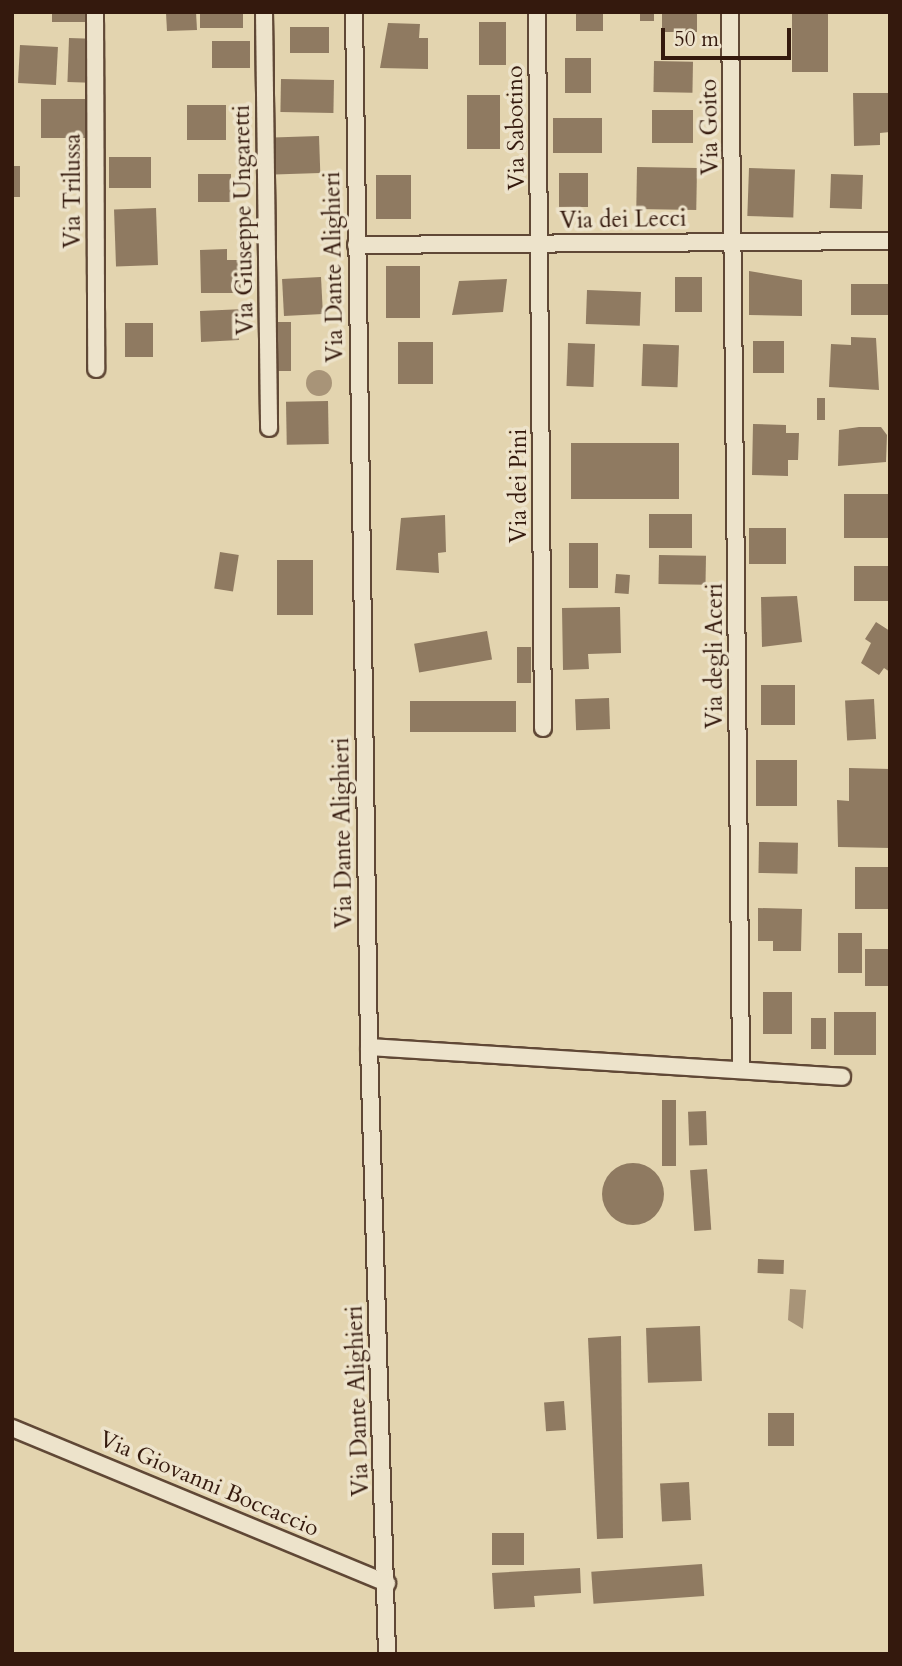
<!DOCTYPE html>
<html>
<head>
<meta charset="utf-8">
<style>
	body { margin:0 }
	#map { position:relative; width:902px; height:1666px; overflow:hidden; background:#e3d4af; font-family:Cardo,serif }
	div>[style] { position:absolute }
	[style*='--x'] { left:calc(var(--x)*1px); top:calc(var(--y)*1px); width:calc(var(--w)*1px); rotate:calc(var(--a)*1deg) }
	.water>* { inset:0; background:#a89478 }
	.round { border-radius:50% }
	.building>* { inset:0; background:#8f7a61; transform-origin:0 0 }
	.roads { filter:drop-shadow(2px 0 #604836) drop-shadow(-2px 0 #604836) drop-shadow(0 2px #604836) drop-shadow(0 -2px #604836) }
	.minor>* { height:16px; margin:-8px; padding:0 8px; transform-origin:8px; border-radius:8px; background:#ede3cb }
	span { translate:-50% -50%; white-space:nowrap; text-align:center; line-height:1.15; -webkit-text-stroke:7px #ede3cb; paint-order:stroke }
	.street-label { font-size:23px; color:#34190d }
	.frame { position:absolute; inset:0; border:14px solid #34190d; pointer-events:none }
	.scale { position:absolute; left:661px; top:28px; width:130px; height:32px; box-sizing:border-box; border:4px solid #34190d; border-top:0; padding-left:9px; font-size:21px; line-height:24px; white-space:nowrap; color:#34190d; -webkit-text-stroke:5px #ede3cb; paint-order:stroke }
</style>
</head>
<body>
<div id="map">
	<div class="water">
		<i class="round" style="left:306px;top:370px;width:26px;height:26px"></i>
		<i style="clip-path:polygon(790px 1289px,806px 1290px,803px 1329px,788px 1320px)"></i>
	</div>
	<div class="building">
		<i style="left:52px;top:12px;width:36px;height:10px"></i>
		<i style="clip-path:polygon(190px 12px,196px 12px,197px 30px,167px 31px,166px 13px)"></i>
		<i style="left:200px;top:12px;width:43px;height:16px"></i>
		<i style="left:576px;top:12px;width:27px;height:19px"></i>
		<i style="left:640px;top:12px;width:14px;height:9px"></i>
		<i style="left:662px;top:12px;width:35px;height:20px"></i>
		<i style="left:792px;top:12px;width:36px;height:60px"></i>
		<i style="left:479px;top:22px;width:27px;height:43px"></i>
		<i style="clip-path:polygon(388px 23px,420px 24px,419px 38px,428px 38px,428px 69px,380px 68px)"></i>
		<i style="left:329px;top:27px;width:26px;height:39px;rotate:90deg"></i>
		<i style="left:69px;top:38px;width:23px;height:44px;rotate:2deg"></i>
		<i style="left:212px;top:41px;width:38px;height:27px"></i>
		<i style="left:20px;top:45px;width:38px;height:38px;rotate:3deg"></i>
		<i style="left:565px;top:58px;width:26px;height:35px"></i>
		<i style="left:654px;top:61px;width:39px;height:31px;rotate:1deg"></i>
		<i style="left:281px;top:79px;width:53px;height:33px;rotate:1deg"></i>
		<i style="clip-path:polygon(853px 93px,890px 93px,890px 132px,880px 133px,880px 145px,854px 146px)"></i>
		<i style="left:467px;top:95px;width:33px;height:54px"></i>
		<i style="left:41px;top:99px;width:51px;height:39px"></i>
		<i style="left:187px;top:105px;width:39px;height:35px"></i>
		<i style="left:652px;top:110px;width:41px;height:33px"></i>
		<i style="left:553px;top:118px;width:49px;height:35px"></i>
		<i style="left:319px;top:136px;width:37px;height:46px;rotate:88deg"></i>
		<i style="left:109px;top:157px;width:42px;height:31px"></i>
		<i style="left:12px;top:166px;width:8px;height:31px"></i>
		<i style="left:637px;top:167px;width:60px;height:42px;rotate:1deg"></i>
		<i style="left:749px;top:168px;width:46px;height:48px;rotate:2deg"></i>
		<i style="left:559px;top:173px;width:29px;height:34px"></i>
		<i style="left:198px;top:174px;width:33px;height:28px"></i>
		<i style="left:831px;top:174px;width:32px;height:34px;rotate:2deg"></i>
		<i style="left:376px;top:175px;width:35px;height:44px"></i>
		<i style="left:156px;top:208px;width:57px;height:42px;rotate:88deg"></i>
		<i style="clip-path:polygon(227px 249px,227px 260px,240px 260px,241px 293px,201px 293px,200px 250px)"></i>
		<i style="left:386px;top:266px;width:34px;height:52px"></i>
		<i style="clip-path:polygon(749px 271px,802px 280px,802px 316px,749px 315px)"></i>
		<i style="left:321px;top:277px;width:37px;height:39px;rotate:87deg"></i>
		<i style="left:702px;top:277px;width:35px;height:27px;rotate:90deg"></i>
		<i style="clip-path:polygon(507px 279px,503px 312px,452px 315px,459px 281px)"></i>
		<i style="left:890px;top:284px;width:31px;height:39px;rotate:90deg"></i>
		<i style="left:587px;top:290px;width:54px;height:34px;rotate:2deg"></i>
		<i style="clip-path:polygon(244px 309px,245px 332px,238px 332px,239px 340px,201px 342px,200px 311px)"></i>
		<i style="left:277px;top:322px;width:14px;height:49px"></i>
		<i style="left:125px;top:323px;width:28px;height:34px"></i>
		<i style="clip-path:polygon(851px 337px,876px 338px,879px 390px,829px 387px,831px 344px,851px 345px)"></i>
		<i style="left:753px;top:341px;width:31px;height:32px"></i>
		<i style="left:433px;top:342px;width:42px;height:35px;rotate:90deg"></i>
		<i style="left:568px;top:343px;width:27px;height:43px;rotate:2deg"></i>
		<i style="left:643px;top:344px;width:36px;height:42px;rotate:2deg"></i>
		<i style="left:817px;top:398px;width:8px;height:22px"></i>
		<i style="left:328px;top:401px;width:43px;height:42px;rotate:89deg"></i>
		<i style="clip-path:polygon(753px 424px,786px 425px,786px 433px,799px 433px,798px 460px,788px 460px,788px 476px,752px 475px)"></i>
		<i style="clip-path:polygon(859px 427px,881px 427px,887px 435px,886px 462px,838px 466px,839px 430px)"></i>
		<i style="left:571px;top:443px;width:108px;height:56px"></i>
		<i style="left:844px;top:494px;width:46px;height:44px"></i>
		<i style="left:649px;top:514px;width:43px;height:34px"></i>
		<i style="clip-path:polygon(445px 515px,446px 552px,438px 553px,439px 573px,396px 570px,401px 518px)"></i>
		<i style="left:749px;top:528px;width:37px;height:36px"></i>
		<i style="left:569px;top:543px;width:29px;height:45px"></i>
		<i style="left:220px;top:552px;width:19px;height:37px;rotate:9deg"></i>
		<i style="left:659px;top:555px;width:47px;height:29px;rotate:1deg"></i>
		<i style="left:277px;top:560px;width:36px;height:55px"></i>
		<i style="left:854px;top:566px;width:36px;height:35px"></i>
		<i style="left:616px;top:574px;width:14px;height:19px;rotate:4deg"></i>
		<i style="clip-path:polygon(797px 596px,802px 642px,762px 647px,761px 597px)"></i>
		<i style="clip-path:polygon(620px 607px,621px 653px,588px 654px,589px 669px,563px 670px,562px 608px)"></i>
		<i style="clip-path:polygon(876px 622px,890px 631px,890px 672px,884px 668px,879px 675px,861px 663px,871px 643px,865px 639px)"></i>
		<i style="left:487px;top:631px;width:29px;height:74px;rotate:80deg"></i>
		<i style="left:517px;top:647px;width:14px;height:36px"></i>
		<i style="left:761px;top:685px;width:34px;height:40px"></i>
		<i style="left:609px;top:698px;width:31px;height:34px;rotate:88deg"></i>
		<i style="left:874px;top:699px;width:40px;height:29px;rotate:87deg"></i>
		<i style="left:410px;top:701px;width:106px;height:31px"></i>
		<i style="left:756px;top:760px;width:41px;height:46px"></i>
		<i style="clip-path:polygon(849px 768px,890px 769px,890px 848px,838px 847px,837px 800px,849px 801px)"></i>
		<i style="left:759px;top:842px;width:39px;height:31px;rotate:1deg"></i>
		<i style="left:855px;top:867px;width:35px;height:42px"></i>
		<i style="clip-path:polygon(758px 908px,802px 909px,801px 951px,773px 951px,773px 941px,758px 941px)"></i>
		<i style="left:838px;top:933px;width:24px;height:40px"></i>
		<i style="left:865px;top:949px;width:25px;height:37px"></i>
		<i style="left:763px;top:992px;width:29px;height:42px"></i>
		<i style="left:834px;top:1012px;width:42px;height:43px"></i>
		<i style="left:811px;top:1018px;width:15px;height:31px"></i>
		<i style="left:662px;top:1100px;width:14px;height:66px"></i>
		<i style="left:706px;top:1111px;width:34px;height:18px;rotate:88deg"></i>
		<i class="round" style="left:602px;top:1163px;width:62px;height:62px"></i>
		<i style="left:707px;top:1169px;width:61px;height:17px;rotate:86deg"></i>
		<i style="left:758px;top:1259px;width:26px;height:14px;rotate:2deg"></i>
		<i style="left:700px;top:1326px;width:55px;height:54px;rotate:88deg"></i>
		<i style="clip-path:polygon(621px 1336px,623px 1538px,597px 1539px,588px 1338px)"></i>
		<i style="left:564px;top:1401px;width:29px;height:20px;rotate:86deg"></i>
		<i style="left:768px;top:1413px;width:26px;height:33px"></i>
		<i style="left:689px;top:1482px;width:38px;height:29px;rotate:87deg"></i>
		<i style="left:492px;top:1533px;width:32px;height:32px"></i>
		<i style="left:702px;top:1564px;width:32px;height:111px;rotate:86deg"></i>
		<i style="clip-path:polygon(580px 1568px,581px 1593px,534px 1596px,535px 1607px,494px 1609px,492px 1573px)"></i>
	</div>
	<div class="roads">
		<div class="minor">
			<i style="--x:95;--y:12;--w:357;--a:89.8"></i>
			<i style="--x:264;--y:12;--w:416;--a:89.3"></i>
			<i style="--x:354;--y:12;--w:1035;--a:89.17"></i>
			<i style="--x:369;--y:1047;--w:607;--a:88.3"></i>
			<i style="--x:537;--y:12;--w:716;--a:89.52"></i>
			<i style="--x:730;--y:12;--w:1058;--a:89.4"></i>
			<i style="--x:356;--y:245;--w:534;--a:-0.43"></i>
			<i style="--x:369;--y:1047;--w:474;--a:3.6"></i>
			<i style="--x:12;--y:1428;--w:406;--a:22.5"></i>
		</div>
	</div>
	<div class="street-label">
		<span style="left:710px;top:127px;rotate:-91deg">Via Goito</span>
		<span style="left:516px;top:128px;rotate:-91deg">Via Sabotino</span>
		<span style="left:73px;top:191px;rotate:-90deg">Via Trilussa</span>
		<span style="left:244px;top:220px;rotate:-91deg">Via Giuseppe Ungaretti</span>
		<span style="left:623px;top:220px;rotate:-1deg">Via dei Lecci</span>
		<span style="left:334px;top:267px;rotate:-91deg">Via Dante Alighieri</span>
		<span style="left:519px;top:486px;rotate:-90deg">Via dei Pini</span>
		<span style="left:715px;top:656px;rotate:-90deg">Via degli Aceri</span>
		<span style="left:343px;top:833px;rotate:-91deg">Via Dante Alighieri</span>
		<span style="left:358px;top:1401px;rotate:-92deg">Via Dante Alighieri</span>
		<span style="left:209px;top:1484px;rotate:23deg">Via Giovanni Boccaccio</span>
	</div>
	<div class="frame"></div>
	<div class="scale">50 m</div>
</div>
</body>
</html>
